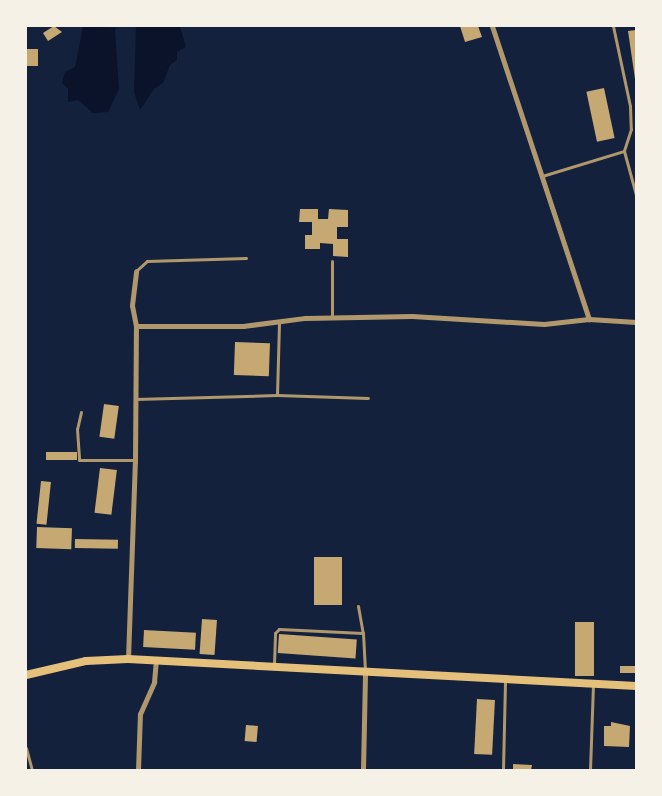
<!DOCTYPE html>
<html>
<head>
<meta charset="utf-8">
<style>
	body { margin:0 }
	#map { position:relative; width:662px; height:796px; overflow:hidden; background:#14213d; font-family:Montserrat,sans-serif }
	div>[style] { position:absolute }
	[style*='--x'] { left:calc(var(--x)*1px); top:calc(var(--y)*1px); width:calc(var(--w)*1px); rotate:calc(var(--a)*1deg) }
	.water>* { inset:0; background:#0b132b }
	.building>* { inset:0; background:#c6a872; transform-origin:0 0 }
	.service>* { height:3px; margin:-1.5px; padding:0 1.5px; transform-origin:1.5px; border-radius:1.5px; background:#b1986c }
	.minor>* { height:5px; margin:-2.5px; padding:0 2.5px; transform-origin:2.5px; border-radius:2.5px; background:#b1986c }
	.secondary>* { height:8px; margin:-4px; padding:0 4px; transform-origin:4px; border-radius:4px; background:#e5c07b }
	span { translate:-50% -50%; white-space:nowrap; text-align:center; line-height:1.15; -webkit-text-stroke:5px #f6f1e7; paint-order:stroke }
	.frame { position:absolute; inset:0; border:27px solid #f6f1e7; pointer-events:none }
</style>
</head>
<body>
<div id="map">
	<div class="water">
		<i style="clip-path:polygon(83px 26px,119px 28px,115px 29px,119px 89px,108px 112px,93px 113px,78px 100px,68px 102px,68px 89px,62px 83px,65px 72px,75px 67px)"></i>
		<i style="clip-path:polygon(136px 26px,180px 26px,186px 47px,177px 52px,177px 60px,170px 65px,163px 83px,154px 89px,140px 110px,134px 92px)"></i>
	</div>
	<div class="building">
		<i style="clip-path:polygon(54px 26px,62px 32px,48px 41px,43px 33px)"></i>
		<i style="clip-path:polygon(460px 26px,478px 26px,482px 37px,465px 42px)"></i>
		<i style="clip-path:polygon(636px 30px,636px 79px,635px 79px,628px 31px)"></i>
		<i style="left:26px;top:49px;width:12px;height:17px"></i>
		<i style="left:604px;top:88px;width:51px;height:18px;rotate:78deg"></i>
		<i style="clip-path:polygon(300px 209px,318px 209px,318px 219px,328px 219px,329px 209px,348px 210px,348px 227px,337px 227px,337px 239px,348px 239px,348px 257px,333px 256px,333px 244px,320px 243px,320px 249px,305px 249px,305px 235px,312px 235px,312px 222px,299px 222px)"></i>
		<i style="left:235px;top:342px;width:35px;height:33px;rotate:2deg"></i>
		<i style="left:104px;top:404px;width:15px;height:33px;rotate:8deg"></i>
		<i style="left:46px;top:452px;width:31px;height:8px"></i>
		<i style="left:100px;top:468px;width:17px;height:45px;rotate:7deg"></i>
		<i style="left:41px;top:481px;width:10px;height:43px;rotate:6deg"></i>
		<i style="left:37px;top:527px;width:35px;height:21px;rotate:2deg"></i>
		<i style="left:75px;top:539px;width:43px;height:9px;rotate:1deg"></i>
		<i style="left:314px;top:557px;width:28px;height:48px"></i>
		<i style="left:202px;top:619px;width:15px;height:35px;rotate:4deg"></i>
		<i style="left:575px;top:622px;width:19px;height:54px"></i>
		<i style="left:144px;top:630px;width:52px;height:17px;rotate:3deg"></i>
		<i style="left:279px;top:634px;width:78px;height:19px;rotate:4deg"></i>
		<i style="left:620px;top:666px;width:16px;height:7px"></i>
		<i style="left:477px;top:699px;width:18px;height:55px;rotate:3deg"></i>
		<i style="clip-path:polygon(611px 722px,630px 726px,629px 747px,604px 746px,604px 726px,611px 726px)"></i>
		<i style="left:246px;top:725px;width:12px;height:16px;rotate:5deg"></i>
		<i style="clip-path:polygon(513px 764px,532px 765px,531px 770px,513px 770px)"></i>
	</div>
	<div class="service">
		<i style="--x:613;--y:26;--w:82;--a:78"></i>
		<i style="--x:630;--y:106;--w:23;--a:88"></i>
		<i style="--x:631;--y:129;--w:23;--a:108"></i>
		<i style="--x:624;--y:151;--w:46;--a:74.7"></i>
		<i style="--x:542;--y:176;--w:86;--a:-17"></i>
		<i style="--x:136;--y:271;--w:15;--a:-42"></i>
		<i style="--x:147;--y:261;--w:99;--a:-1.7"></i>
		<i style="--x:332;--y:317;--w:56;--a:-90"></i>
		<i style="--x:277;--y:395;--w:73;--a:-88.4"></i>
		<i style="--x:135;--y:399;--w:142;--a:-1.6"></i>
		<i style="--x:277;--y:395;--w:91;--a:1.9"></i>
		<i style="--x:81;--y:412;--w:17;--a:103"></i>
		<i style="--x:77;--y:429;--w:31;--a:86"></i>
		<i style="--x:79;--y:460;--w:55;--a:0"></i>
		<i style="--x:358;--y:606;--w:27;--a:80"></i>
		<i style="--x:274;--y:664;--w:31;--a:-88"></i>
		<i style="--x:275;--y:633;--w:6;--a:-45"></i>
		<i style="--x:279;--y:629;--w:84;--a:2.7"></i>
		<i style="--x:363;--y:633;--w:37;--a:87"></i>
		<i style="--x:26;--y:748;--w:23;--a:75"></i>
		<i style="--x:503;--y:770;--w:90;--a:-88.7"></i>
		<i style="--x:590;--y:770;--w:85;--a:-88"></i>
	</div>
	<div class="minor">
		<i style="--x:492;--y:26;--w:309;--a:71.7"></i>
		<i style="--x:136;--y:326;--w:107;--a:0"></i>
		<i style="--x:243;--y:326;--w:63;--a:-7.4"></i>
		<i style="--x:305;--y:318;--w:107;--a:-1.1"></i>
		<i style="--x:412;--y:316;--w:132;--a:3.5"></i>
		<i style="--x:544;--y:324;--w:45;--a:-6.3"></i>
		<i style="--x:589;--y:319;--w:47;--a:3.7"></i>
		<i style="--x:128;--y:659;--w:197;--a:-88"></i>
		<i style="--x:135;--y:462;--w:136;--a:-89.6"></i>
		<i style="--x:136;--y:326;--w:21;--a:-101"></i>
		<i style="--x:132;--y:305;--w:34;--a:-83"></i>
		<i style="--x:138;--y:770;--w:56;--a:-88"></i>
		<i style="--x:140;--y:714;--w:35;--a:-66"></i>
		<i style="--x:154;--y:682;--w:21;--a:-85"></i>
		<i style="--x:363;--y:770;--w:99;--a:-88.8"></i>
	</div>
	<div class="secondary">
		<i style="--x:26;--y:675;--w:62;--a:-13.1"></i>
		<i style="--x:86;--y:661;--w:42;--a:-2.7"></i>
		<i style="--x:128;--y:659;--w:509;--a:3.04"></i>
	</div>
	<div class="frame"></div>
</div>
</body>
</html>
